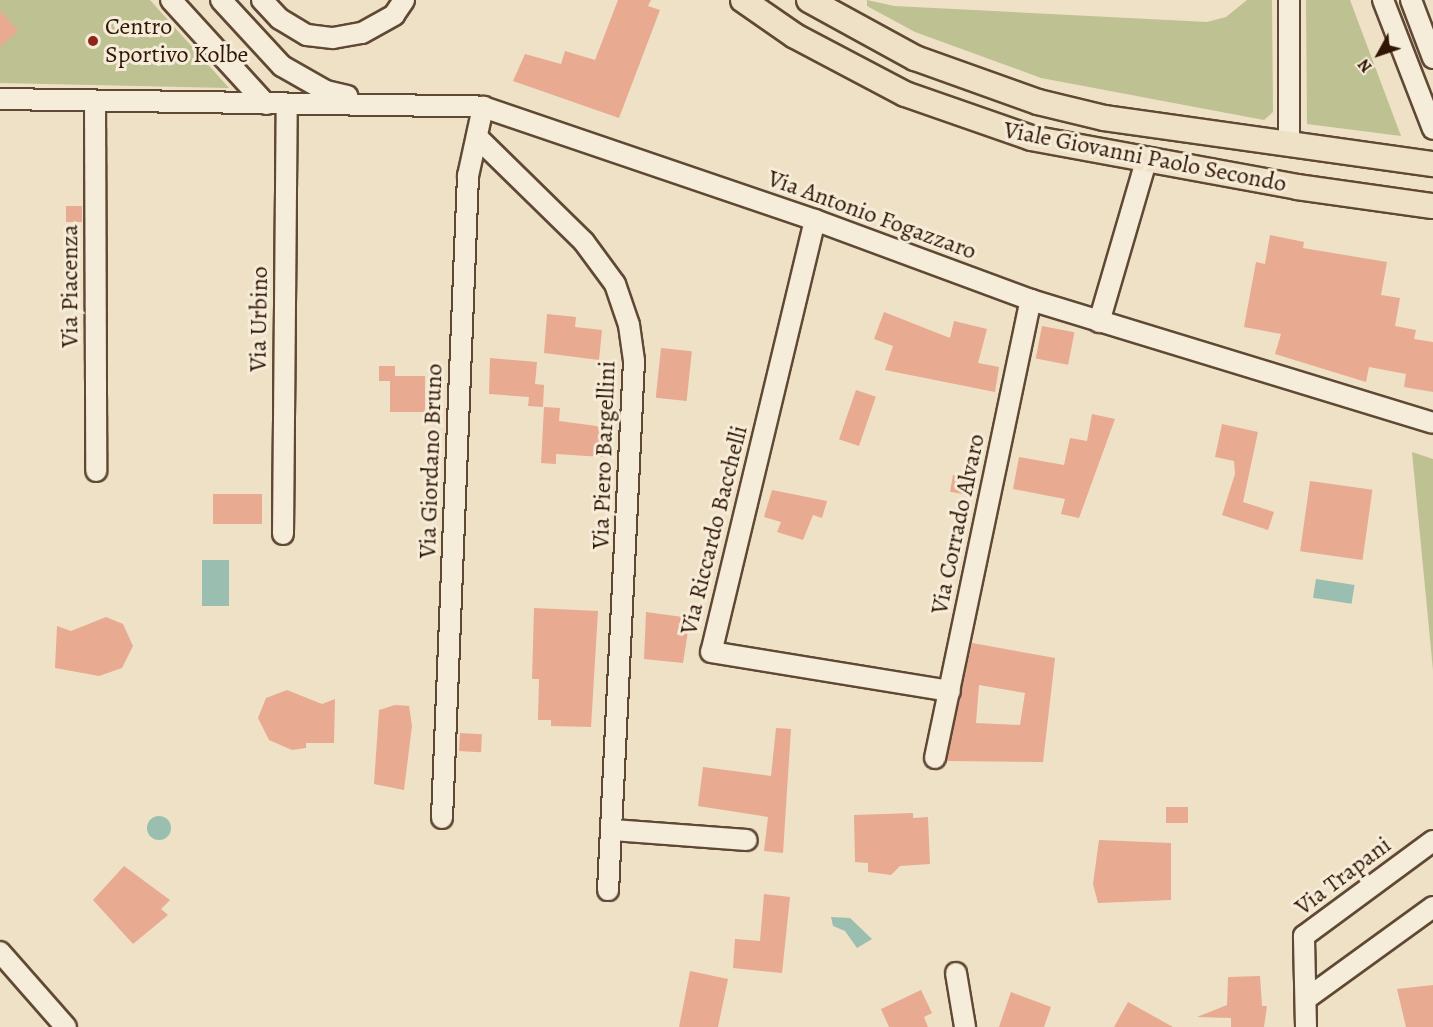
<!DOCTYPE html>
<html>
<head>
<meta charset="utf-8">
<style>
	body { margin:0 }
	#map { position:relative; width:1433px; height:1027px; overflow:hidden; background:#efe1c5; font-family:Alegreya,serif }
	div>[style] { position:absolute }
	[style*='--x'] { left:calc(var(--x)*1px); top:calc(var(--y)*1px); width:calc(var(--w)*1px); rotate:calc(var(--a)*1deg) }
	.green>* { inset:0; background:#bec191 }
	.water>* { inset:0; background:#9abeb0; transform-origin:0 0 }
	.round { border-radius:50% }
	.building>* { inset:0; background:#e8aa91; transform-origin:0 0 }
	.roads { filter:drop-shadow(2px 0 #604934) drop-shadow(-2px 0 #604934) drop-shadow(0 2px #604934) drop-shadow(0 -2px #604934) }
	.minor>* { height:20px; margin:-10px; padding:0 10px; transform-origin:10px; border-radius:10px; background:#f5ecd9 }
	.major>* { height:24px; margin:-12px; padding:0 12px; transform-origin:12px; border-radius:12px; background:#efe1c5 }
	.dots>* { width:16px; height:16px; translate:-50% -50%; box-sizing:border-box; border:3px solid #f5ecd9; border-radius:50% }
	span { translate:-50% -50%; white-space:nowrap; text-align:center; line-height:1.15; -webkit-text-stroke:6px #f5ecd9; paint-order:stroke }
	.poi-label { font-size:24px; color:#311603 }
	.left { translate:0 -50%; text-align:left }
	.street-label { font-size:24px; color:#311603 }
	.north { position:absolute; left:1349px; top:24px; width:60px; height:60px; -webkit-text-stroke:4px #f5ecd9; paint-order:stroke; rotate:230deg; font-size:16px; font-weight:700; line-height:24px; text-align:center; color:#311603 }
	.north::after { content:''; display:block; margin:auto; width:21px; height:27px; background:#311603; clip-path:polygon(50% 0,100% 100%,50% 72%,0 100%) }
</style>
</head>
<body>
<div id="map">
	<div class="green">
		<i style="clip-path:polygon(0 0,150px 0,229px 88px,0 83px)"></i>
		<i style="clip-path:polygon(867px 0,894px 6px,1207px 22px,1226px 17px,1247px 0,1272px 0,1273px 112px,1264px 120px,1041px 78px,915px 32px,867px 6px)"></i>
		<i style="clip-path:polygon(1306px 0,1350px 0,1401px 136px,1307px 124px)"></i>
		<i style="clip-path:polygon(1412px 452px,1433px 459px,1433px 670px)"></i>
	</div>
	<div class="water">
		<i style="left:202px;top:560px;width:27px;height:46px"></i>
		<i style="left:1316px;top:579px;width:39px;height:19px;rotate:9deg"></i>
		<i class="round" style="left:147px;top:816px;width:24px;height:24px"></i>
		<i style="clip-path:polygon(831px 917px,850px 918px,872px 939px,857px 948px,845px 931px,833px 926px)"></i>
	</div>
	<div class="building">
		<i style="clip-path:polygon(618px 0,651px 0,648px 6px,660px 10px,619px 118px,513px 81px,525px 54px,561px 64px,565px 51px,595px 60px)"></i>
		<i style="clip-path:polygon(0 10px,18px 31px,0 47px)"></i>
		<i style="left:66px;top:206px;width:16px;height:16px"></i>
		<i style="clip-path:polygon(1270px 235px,1304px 242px,1303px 248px,1387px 262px,1381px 295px,1400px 298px,1395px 326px,1416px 330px,1414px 339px,1433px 342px,1433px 392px,1404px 387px,1406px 374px,1369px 367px,1366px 382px,1275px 354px,1281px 334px,1244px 327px,1256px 262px,1265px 264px)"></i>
		<i style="clip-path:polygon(884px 312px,950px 338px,954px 321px,987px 329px,978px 363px,999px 367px,995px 392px,885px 370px,893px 346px,874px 339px)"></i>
		<i style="clip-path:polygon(547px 314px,576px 317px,575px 327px,602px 330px,599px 360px,544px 353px)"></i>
		<i style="left:1042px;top:326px;width:33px;height:33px;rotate:11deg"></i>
		<i style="left:661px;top:348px;width:31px;height:50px;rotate:6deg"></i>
		<i style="clip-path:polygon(490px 358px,537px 362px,535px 384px,544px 385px,543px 407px,528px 406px,529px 397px,489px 394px)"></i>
		<i style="clip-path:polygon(379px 366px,395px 366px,395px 376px,425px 376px,425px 412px,390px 412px,390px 381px,379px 381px)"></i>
		<i style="left:856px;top:390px;width:21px;height:52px;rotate:19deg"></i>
		<i style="clip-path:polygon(544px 407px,560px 408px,559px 421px,604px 427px,603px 457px,556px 454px,556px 464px,541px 463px)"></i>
		<i style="clip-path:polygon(1092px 414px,1115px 419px,1079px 518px,1061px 514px,1065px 499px,1013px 489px,1019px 457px,1064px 465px,1070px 438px,1087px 441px)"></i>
		<i style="clip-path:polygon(1222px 424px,1258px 432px,1243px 502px,1274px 512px,1268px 530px,1222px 515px,1235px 474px,1234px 461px,1215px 457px)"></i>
		<i style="left:953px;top:475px;width:23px;height:17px;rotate:10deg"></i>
		<i style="left:1310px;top:481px;width:63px;height:71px;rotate:8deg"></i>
		<i style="clip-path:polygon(772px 490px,827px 501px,822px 518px,813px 515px,803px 540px,777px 532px,781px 522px,764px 517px)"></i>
		<i style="left:213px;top:494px;width:49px;height:30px"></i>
		<i style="clip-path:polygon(534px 608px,598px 611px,591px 727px,551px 726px,551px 720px,538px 720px,539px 679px,532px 679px)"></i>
		<i style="clip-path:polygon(646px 612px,690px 618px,683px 663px,644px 659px)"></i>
		<i style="clip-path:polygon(106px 617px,123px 624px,133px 646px,122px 668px,99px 676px,55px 668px,57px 626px,71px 631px)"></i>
		<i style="clip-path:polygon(evenodd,972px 643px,1055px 658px,1043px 762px,946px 761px,972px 643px,979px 685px,1025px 693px,1020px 725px,976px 723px,979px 685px)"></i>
		<i style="clip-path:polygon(287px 690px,322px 704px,335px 699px,334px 743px,306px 743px,306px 748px,292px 750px,269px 740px,258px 718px,266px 698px)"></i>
		<i style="clip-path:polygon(395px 705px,409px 706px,412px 726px,404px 790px,374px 784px,379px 710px)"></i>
		<i style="clip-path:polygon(776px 728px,791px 729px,783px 853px,764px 851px,768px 817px,698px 806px,703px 767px,771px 776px)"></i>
		<i style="left:460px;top:733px;width:22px;height:18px;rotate:3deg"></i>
		<i style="left:1166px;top:807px;width:22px;height:16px"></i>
		<i style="clip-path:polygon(913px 813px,913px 818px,928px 817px,930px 864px,900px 866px,891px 875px,868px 872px,868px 863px,855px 862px,854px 815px)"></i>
		<i style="clip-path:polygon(1099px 840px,1171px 843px,1171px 900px,1098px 903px,1093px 884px)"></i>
		<i style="clip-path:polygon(124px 866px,170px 900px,161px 909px,168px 915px,133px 944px,93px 900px)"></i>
		<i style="clip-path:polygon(764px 894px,790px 897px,782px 973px,733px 968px,735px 939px,760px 941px)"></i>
		<i style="clip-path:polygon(690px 971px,728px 979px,718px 1027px,679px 1027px)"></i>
		<i style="clip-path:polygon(1260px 976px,1262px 1006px,1267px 1006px,1264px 1027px,1231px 1027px,1231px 1018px,1197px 1017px,1227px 1005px,1228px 977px)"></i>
		<i style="clip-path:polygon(1433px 985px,1433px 1027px,1406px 1027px,1397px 989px)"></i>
		<i style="clip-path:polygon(921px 990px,932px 1013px,924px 1017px,928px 1027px,889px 1027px,881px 1009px)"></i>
		<i style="clip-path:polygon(1011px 992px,1051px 1007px,1044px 1027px,999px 1027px)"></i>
		<i style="clip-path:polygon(1128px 1002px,1173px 1027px,1114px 1027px)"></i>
	</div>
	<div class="roads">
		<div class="minor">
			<i style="--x:171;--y:0;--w:141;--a:47.6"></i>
			<i style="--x:221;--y:0;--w:90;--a:47.3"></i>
			<i style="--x:282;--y:66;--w:51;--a:29.6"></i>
			<i style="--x:326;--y:91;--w:22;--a:13"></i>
			<i style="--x:262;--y:0;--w:26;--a:47"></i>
			<i style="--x:280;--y:19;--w:31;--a:31"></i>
			<i style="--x:307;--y:35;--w:26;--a:7"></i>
			<i style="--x:333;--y:38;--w:29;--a:-10"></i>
			<i style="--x:362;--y:33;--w:37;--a:-29"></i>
			<i style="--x:394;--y:15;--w:18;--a:-56"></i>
			<i style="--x:1289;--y:0;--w:141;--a:90"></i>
			<i style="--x:1383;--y:0;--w:138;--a:68.8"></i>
			<i style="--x:1411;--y:0;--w:62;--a:69.2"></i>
			<i style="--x:0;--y:99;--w:483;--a:0.9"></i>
			<i style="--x:483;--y:107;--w:351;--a:18.8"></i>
			<i style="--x:815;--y:220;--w:230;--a:20.3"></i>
			<i style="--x:1031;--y:300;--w:420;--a:17"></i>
			<i style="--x:95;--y:101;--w:370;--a:89.8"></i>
			<i style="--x:479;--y:139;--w:147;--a:44.4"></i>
			<i style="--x:584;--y:242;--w:52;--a:53.6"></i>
			<i style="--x:615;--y:284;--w:43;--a:71.1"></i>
			<i style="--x:629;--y:325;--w:36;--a:82"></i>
			<i style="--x:634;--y:361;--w:530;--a:92.81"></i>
			<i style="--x:815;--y:220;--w:444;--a:103.5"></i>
			<i style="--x:711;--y:652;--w:242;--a:9.3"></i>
			<i style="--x:1099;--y:322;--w:168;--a:-73.7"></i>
			<i style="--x:283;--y:534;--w:430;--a:-89.5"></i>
			<i style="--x:935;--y:758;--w:468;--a:-78.2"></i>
			<i style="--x:442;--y:818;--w:643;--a:-87.68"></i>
			<i style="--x:468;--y:176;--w:71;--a:-77.7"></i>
			<i style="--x:613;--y:830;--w:134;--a:4.3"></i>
			<i style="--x:0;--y:952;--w:100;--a:48.7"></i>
			<i style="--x:956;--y:973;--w:55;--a:80.5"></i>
			<i style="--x:1306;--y:999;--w:157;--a:-35.9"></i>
			<i style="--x:1306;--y:1027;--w:91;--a:-91.3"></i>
			<i style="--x:1304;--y:936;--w:160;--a:-36.4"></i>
		</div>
		<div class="major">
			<i style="--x:743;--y:0;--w:63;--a:34.7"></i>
			<i style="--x:795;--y:36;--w:124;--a:27.8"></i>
			<i style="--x:905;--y:94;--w:133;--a:19.2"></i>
			<i style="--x:1031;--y:138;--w:270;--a:10.4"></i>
			<i style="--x:1297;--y:187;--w:137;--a:8"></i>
			<i style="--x:809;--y:0;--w:121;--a:28.7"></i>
			<i style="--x:915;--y:58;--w:131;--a:19.7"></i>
			<i style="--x:1038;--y:102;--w:68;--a:13.6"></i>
			<i style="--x:1104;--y:118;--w:332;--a:8"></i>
		</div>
	</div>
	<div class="dots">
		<i style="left:93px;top:41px;background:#8f2418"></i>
	</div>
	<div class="poi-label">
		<span class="left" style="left:105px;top:41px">Centro<br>Sportivo Kolbe</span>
	</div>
	<div class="street-label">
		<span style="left:1145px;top:157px;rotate:11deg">Viale Giovanni Paolo Secondo</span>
		<span style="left:872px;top:215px;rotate:20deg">Via Antonio Fogazzaro</span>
		<span style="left:70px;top:286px;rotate:-90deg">Via Piacenza</span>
		<span style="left:259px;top:319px;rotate:-89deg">Via Urbino</span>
		<span style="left:604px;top:455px;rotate:-88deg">Via Piero Bargellini</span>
		<span style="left:431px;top:461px;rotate:-88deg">Via Giordano Bruno</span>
		<span style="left:958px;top:524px;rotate:-78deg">Via Corrado Alvaro</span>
		<span style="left:714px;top:530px;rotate:-76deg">Via Riccardo Bacchelli</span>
		<span style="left:1343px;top:876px;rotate:-37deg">Via Trapani</span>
	</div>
	<div class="north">N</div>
</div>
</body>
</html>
